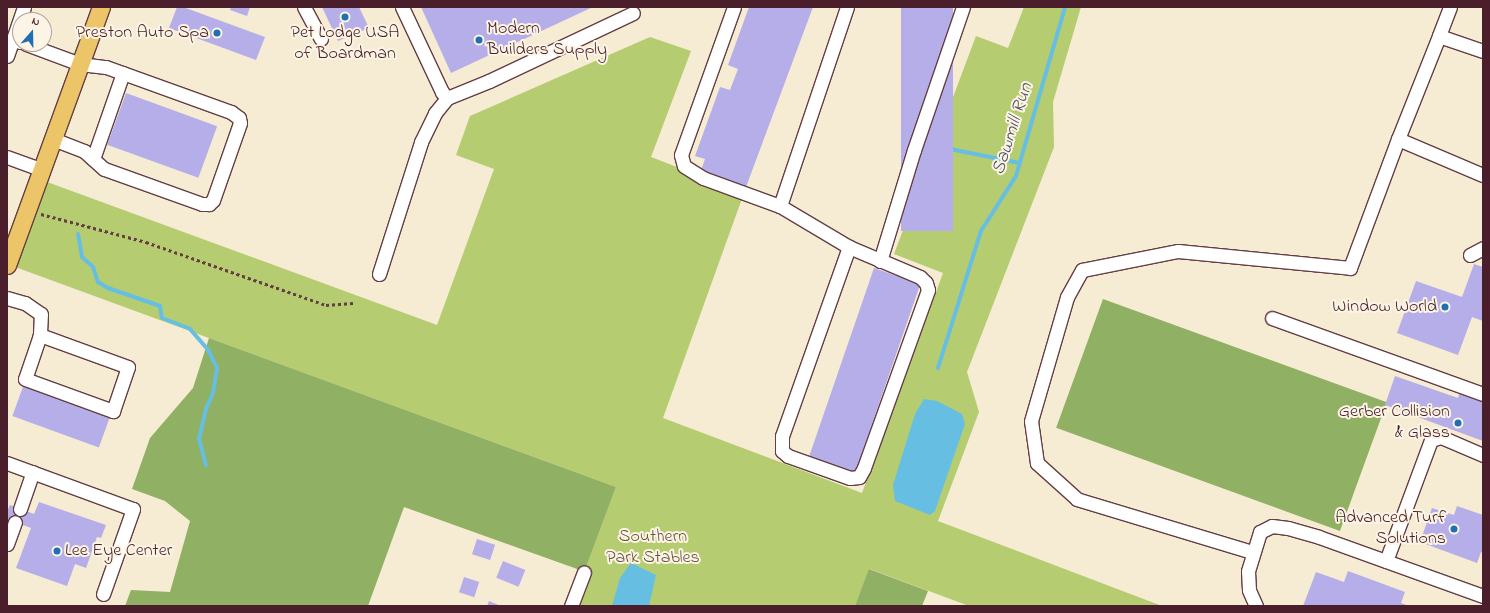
<!DOCTYPE html>
<html>
<head>
<meta charset="utf-8">
<style>
	body { margin:0 }
	#map { position:relative; width:1490px; height:613px; overflow:hidden; background:#f6ebd3; font-family:"Indie Flower",sans-serif }
	div>[style] { position:absolute }
	[style*='--x'] { left:calc(var(--x)*1px); top:calc(var(--y)*1px); width:calc(var(--w)*1px); rotate:calc(var(--a)*1deg) }
	.green>* { inset:0; background:#b5cc71 }
	.forest>* { inset:0; background:#90b063; transform-origin:0 0 }
	.water>* { inset:0; background:#66bfe3 }
	.stream>* { height:4px; margin:-2px; padding:0 2px; transform-origin:2px; border-radius:2px; background:#66bfe3 }
	.building>* { inset:0; background:#b6aee8; transform-origin:0 0 }
	.path>* { height:2.5px; margin-top:-1.25px; transform-origin:0; background:repeating-linear-gradient(90deg,#643e44 0 3px,transparent 0 6px) }
	.roads { filter:drop-shadow(1px 0 #643e44) drop-shadow(-1px 0 #643e44) drop-shadow(0 1px #643e44) drop-shadow(0 -1px #643e44) }
	.minor>* { height:13px; margin:-6.5px; padding:0 6.5px; transform-origin:6.5px; border-radius:6.5px; background:#fff }
	.major>* { height:17px; margin:-8.5px; padding:0 8.5px; transform-origin:8.5px; border-radius:8.5px; background:#edc569 }
	.dots>* { width:11px; height:11px; translate:-50% -50%; box-sizing:border-box; border:2px solid #fcf5e5; border-radius:50% }
	span { translate:-50% -50%; white-space:nowrap; text-align:center; line-height:1.15; -webkit-text-stroke:4px #fcf5e5; paint-order:stroke }
	.poi-label { font-size:18px; color:#4a1f2b }
	.left { translate:0 -50%; text-align:left }
	.right { translate:-100% -50%; text-align:right }
	.park-label { font-size:18px; color:#6a5340 }
	.water-label { font-size:19px; color:#54576b; font-style:italic }
	.frame { position:absolute; inset:0; border:8px solid #4a1f2b; pointer-events:none }
	.north { position:absolute; left:12px; top:12px; width:40px; height:40px; box-sizing:border-box; background:#fcf5e5; border:1px solid #b59f9b; border-radius:50%; rotate:20deg; font-size:11px; font-weight:700; line-height:16px; text-align:center; color:#4a1f2b }
	.north::after { content:''; display:block; margin:auto; width:14px; height:18px; background:#1f6fb2; clip-path:polygon(50% 0,100% 100%,50% 72%,0 100%) }
</style>
</head>
<body>
<div id="map">
	<div class="green">
		<i style="clip-path:polygon(1024px 7px,1081px 7px,1053px 102px,1054px 147px,967px 372px,979px 412px,938px 521px,1162px 606px,969px 606px,870px 569px,855px 606px,571px 606px,616px 487px,7px 264px,39px 179px,437px 325px,494px 169px,456px 155px,470px 116px,650px 37px,691px 51px,651px 157px,744px 193px,663px 418px,862px 493px,943px 273px,894px 254px,976px 36px,1008px 48px)"></i>
	</div>
	<div class="forest">
		<i style="left:1103px;top:299px;width:302px;height:137px;rotate:20deg"></i>
		<i style="clip-path:polygon(209px 338px,616px 487px,586px 567px,580px 570px,404px 507px,368px 606px,125px 606px,131px 590px,170px 592px,190px 521px,165px 501px,132px 489px,150px 438px,193px 388px)"></i>
		<i style="clip-path:polygon(869px 569px,928px 591px,922px 606px,855px 606px)"></i>
	</div>
	<div class="water">
		<i style="clip-path:polygon(924px 399px,937px 401px,962px 414px,965px 424px,935px 511px,930px 515px,895px 501px,893px 485px,915px 414px)"></i>
		<i style="clip-path:polygon(631px 563px,656px 575px,649px 606px,612px 606px,620px 578px)"></i>
	</div>
	<div class="stream">
		<i style="--x:945;--y:148;--w:76;--a:11.3"></i>
		<i style="--x:78;--y:234;--w:23;--a:80"></i>
		<i style="--x:82;--y:257;--w:15;--a:42"></i>
		<i style="--x:93;--y:267;--w:16;--a:72"></i>
		<i style="--x:98;--y:282;--w:12;--a:31"></i>
		<i style="--x:108;--y:288;--w:55;--a:19.1"></i>
		<i style="--x:160;--y:306;--w:12;--a:81"></i>
		<i style="--x:162;--y:318;--w:30;--a:21"></i>
		<i style="--x:190;--y:329;--w:28;--a:49"></i>
		<i style="--x:208;--y:350;--w:20;--a:63"></i>
		<i style="--x:217;--y:368;--w:25;--a:99"></i>
		<i style="--x:213;--y:393;--w:17;--a:114"></i>
		<i style="--x:206;--y:409;--w:31;--a:103"></i>
		<i style="--x:199;--y:439;--w:27;--a:75"></i>
		<i style="--x:938;--y:368;--w:144;--a:-72.6"></i>
		<i style="--x:981;--y:231;--w:65;--a:-57.5"></i>
		<i style="--x:1016;--y:176;--w:176;--a:-73.8"></i>
	</div>
	<div class="building">
		<i style="clip-path:polygon(177px 7px,183px 7px,265px 37px,256px 60px,169px 28px)"></i>
		<i style="clip-path:polygon(231px 7px,250px 7px,247px 16px,230px 10px)"></i>
		<i style="clip-path:polygon(322px 7px,359px 7px,369px 28px,338px 41px)"></i>
		<i style="clip-path:polygon(421px 7px,593px 7px,451px 73px)"></i>
		<i style="clip-path:polygon(749px 7px,813px 7px,746px 187px,701px 170px,705px 159px,695px 156px,720px 87px,730px 90px,738px 69px,728px 65px)"></i>
		<i style="left:901px;top:7px;width:52px;height:224px"></i>
		<i style="left:126px;top:93px;width:97px;height:55px;rotate:20deg"></i>
		<i style="clip-path:polygon(1474px 264px,1483px 267px,1483px 321px,1472px 317px,1458px 355px,1397px 333px,1416px 281px,1462px 297px)"></i>
		<i style="left:874px;top:268px;width:49px;height:199px;rotate:19deg"></i>
		<i style="clip-path:polygon(1395px 376px,1458px 398px,1460px 391px,1483px 399px,1483px 441px,1385px 405px)"></i>
		<i style="left:24px;top:384px;width:92px;height:34px;rotate:20deg"></i>
		<i style="clip-path:polygon(39px 502px,106px 525px,101px 538px,97px 537px,86px 568px,75px 564px,67px 586px,16px 568px,31px 528px,7px 519px,7px 512px,10px 505px,34px 514px)"></i>
		<i style="clip-path:polygon(1457px 506px,1483px 515px,1483px 553px,1481px 552px,1477px 563px,1420px 542px,1432px 508px,1454px 515px)"></i>
		<i style="left:477px;top:539px;width:19px;height:16px;rotate:18deg"></i>
		<i style="left:503px;top:561px;width:24px;height:18px;rotate:22deg"></i>
		<i style="clip-path:polygon(1348px 571px,1405px 592px,1401px 603px,1409px 606px,1303px 606px,1316px 572px,1344px 582px)"></i>
		<i style="left:464px;top:577px;width:16px;height:16px;rotate:18deg"></i>
		<i style="clip-path:polygon(489px 601px,501px 606px,487px 606px)"></i>
	</div>
	<div class="path">
		<i style="--x:41;--y:214;--w:109;--a:14.9"></i>
		<i style="--x:146;--y:242;--w:191;--a:19.3"></i>
		<i style="--x:326;--y:305;--w:27;--a:-4"></i>
	</div>
	<div class="roads">
		<div class="minor">
			<i style="--x:304;--y:7;--w:36;--a:62"></i>
			<i style="--x:402;--y:7;--w:94;--a:64.8"></i>
			<i style="--x:442;--y:92;--w:8;--a:50"></i>
			<i style="--x:447;--y:98;--w:45;--a:-22"></i>
			<i style="--x:489;--y:81;--w:159;--a:-25.3"></i>
			<i style="--x:734;--y:7;--w:157;--a:109.7"></i>
			<i style="--x:681;--y:155;--w:11;--a:75"></i>
			<i style="--x:684;--y:166;--w:22;--a:32"></i>
			<i style="--x:703;--y:178;--w:82;--a:20"></i>
			<i style="--x:780;--y:206;--w:210;--a:-71.4"></i>
			<i style="--x:1450;--y:7;--w:31;--a:111"></i>
			<i style="--x:1439;--y:36;--w:46;--a:18.8"></i>
			<i style="--x:1439;--y:36;--w:111;--a:111.7"></i>
			<i style="--x:1398;--y:139;--w:92;--a:23"></i>
			<i style="--x:20;--y:42;--w:8;--a:-157"></i>
			<i style="--x:13;--y:39;--w:34;--a:-71"></i>
			<i style="--x:26;--y:44;--w:58;--a:20.3"></i>
			<i style="--x:80;--y:64;--w:26;--a:7"></i>
			<i style="--x:106;--y:67;--w:133;--a:19.8"></i>
			<i style="--x:231;--y:112;--w:10;--a:37"></i>
			<i style="--x:239;--y:118;--w:5;--a:79"></i>
			<i style="--x:240;--y:123;--w:82;--a:109.3"></i>
			<i style="--x:213;--y:200;--w:6;--a:135"></i>
			<i style="--x:209;--y:204;--w:7;--a:180"></i>
			<i style="--x:202;--y:204;--w:104;--a:-160.3"></i>
			<i style="--x:104;--y:169;--w:27;--a:-138"></i>
			<i style="--x:84;--y:151;--w:33;--a:-159"></i>
			<i style="--x:7;--y:56;--w:18;--a:-71"></i>
			<i style="--x:7;--y:157;--w:37;--a:20"></i>
			<i style="--x:93;--y:159;--w:91;--a:-70.8"></i>
			<i style="--x:780;--y:206;--w:80;--a:30.7"></i>
			<i style="--x:849;--y:247;--w:77;--a:22.9"></i>
			<i style="--x:920;--y:277;--w:8;--a:45"></i>
			<i style="--x:926;--y:283;--w:7;--a:74"></i>
			<i style="--x:928;--y:290;--w:189;--a:109.8"></i>
			<i style="--x:864;--y:468;--w:10;--a:119"></i>
			<i style="--x:859;--y:477;--w:9;--a:174"></i>
			<i style="--x:850;--y:478;--w:66;--a:-160.5"></i>
			<i style="--x:788;--y:456;--w:8;--a:-140"></i>
			<i style="--x:782;--y:451;--w:15;--a:-90"></i>
			<i style="--x:782;--y:436;--w:201;--a:-70.5"></i>
			<i style="--x:1470;--y:255;--w:15;--a:-28"></i>
			<i style="--x:880;--y:261;--w:116;--a:-73"></i>
			<i style="--x:914;--y:150;--w:151;--a:-71.1"></i>
			<i style="--x:379;--y:274;--w:139;--a:-72.3"></i>
			<i style="--x:421;--y:142;--w:32;--a:-64"></i>
			<i style="--x:435;--y:113;--w:19;--a:-51"></i>
			<i style="--x:7;--y:298;--w:19;--a:16"></i>
			<i style="--x:25;--y:303;--w:19;--a:35"></i>
			<i style="--x:41;--y:314;--w:21;--a:93"></i>
			<i style="--x:40;--y:335;--w:46;--a:108.8"></i>
			<i style="--x:25;--y:379;--w:94;--a:20"></i>
			<i style="--x:113;--y:411;--w:46;--a:-71.2"></i>
			<i style="--x:128;--y:367;--w:94;--a:-160"></i>
			<i style="--x:1272;--y:318;--w:224;--a:19.8"></i>
			<i style="--x:7;--y:463;--w:134;--a:20.1"></i>
			<i style="--x:133;--y:509;--w:90;--a:109.4"></i>
			<i style="--x:20;--y:509;--w:39;--a:-71"></i>
			<i style="--x:7;--y:544;--w:23;--a:-70"></i>
			<i style="--x:1252;--y:552;--w:183;--a:-163.2"></i>
			<i style="--x:1077;--y:499;--w:54;--a:-138"></i>
			<i style="--x:1037;--y:463;--w:42;--a:-98.1"></i>
			<i style="--x:1031;--y:421;--w:129;--a:-73.8"></i>
			<i style="--x:1067;--y:297;--w:31;--a:-61"></i>
			<i style="--x:1082;--y:270;--w:98;--a:-11.2"></i>
			<i style="--x:1178;--y:251;--w:173;--a:5.6"></i>
			<i style="--x:1350;--y:268;--w:138;--a:-69.6"></i>
			<i style="--x:1386;--y:561;--w:129;--a:-69.6"></i>
			<i style="--x:1431;--y:440;--w:10;--a:-17"></i>
			<i style="--x:1441;--y:437;--w:46;--a:23.2"></i>
			<i style="--x:571;--y:606;--w:36;--a:-69"></i>
			<i style="--x:1256;--y:606;--w:17;--a:-114"></i>
			<i style="--x:1249;--y:590;--w:19;--a:-93"></i>
			<i style="--x:1248;--y:571;--w:41;--a:-72.9"></i>
			<i style="--x:1260;--y:532;--w:13;--a:-27"></i>
			<i style="--x:1272;--y:526;--w:16;--a:7"></i>
			<i style="--x:1288;--y:528;--w:32;--a:16"></i>
			<i style="--x:1319;--y:537;--w:174;--a:19.8"></i>
		</div>
		<div class="major">
			<i style="--x:7;--y:265;--w:275;--a:-70"></i>
		</div>
	</div>
	<div class="dots">
		<i style="left:345px;top:17px;background:#1f6fb2"></i>
		<i style="left:217px;top:33px;background:#1f6fb2"></i>
		<i style="left:479px;top:40px;background:#1f6fb2"></i>
		<i style="left:1445px;top:307px;background:#1f6fb2"></i>
		<i style="left:1458px;top:423px;background:#1f6fb2"></i>
		<i style="left:1454px;top:529px;background:#1f6fb2"></i>
		<i style="left:57px;top:551px;background:#1f6fb2"></i>
	</div>
	<div class="poi-label">
		<span class="left" style="left:487px;top:40px">Modern<br>Builders Supply</span>
		<span class="right" style="left:209px;top:33px">Preston Auto Spa</span>
		<span style="left:345px;top:44px">Pet Lodge USA<br>of Boardman</span>
		<span class="right" style="left:1437px;top:307px">Window World</span>
		<span class="right" style="left:1450px;top:423px">Gerber Collision<br>&amp; Glass</span>
		<span class="right" style="left:1446px;top:529px">Advanced Turf<br>Solutions</span>
		<span class="left" style="left:65px;top:551px">Lee Eye Center</span>
	</div>
	<div class="park-label">
		<span style="left:653px;top:548px">Southern<br>Park Stables</span>
	</div>
	<div class="water-label">
		<span style="left:1013px;top:129px;rotate:-72deg">Sawmill Run</span>
	</div>
	<div class="frame"></div>
	<div class="north">N</div>
</div>
</body>
</html>
